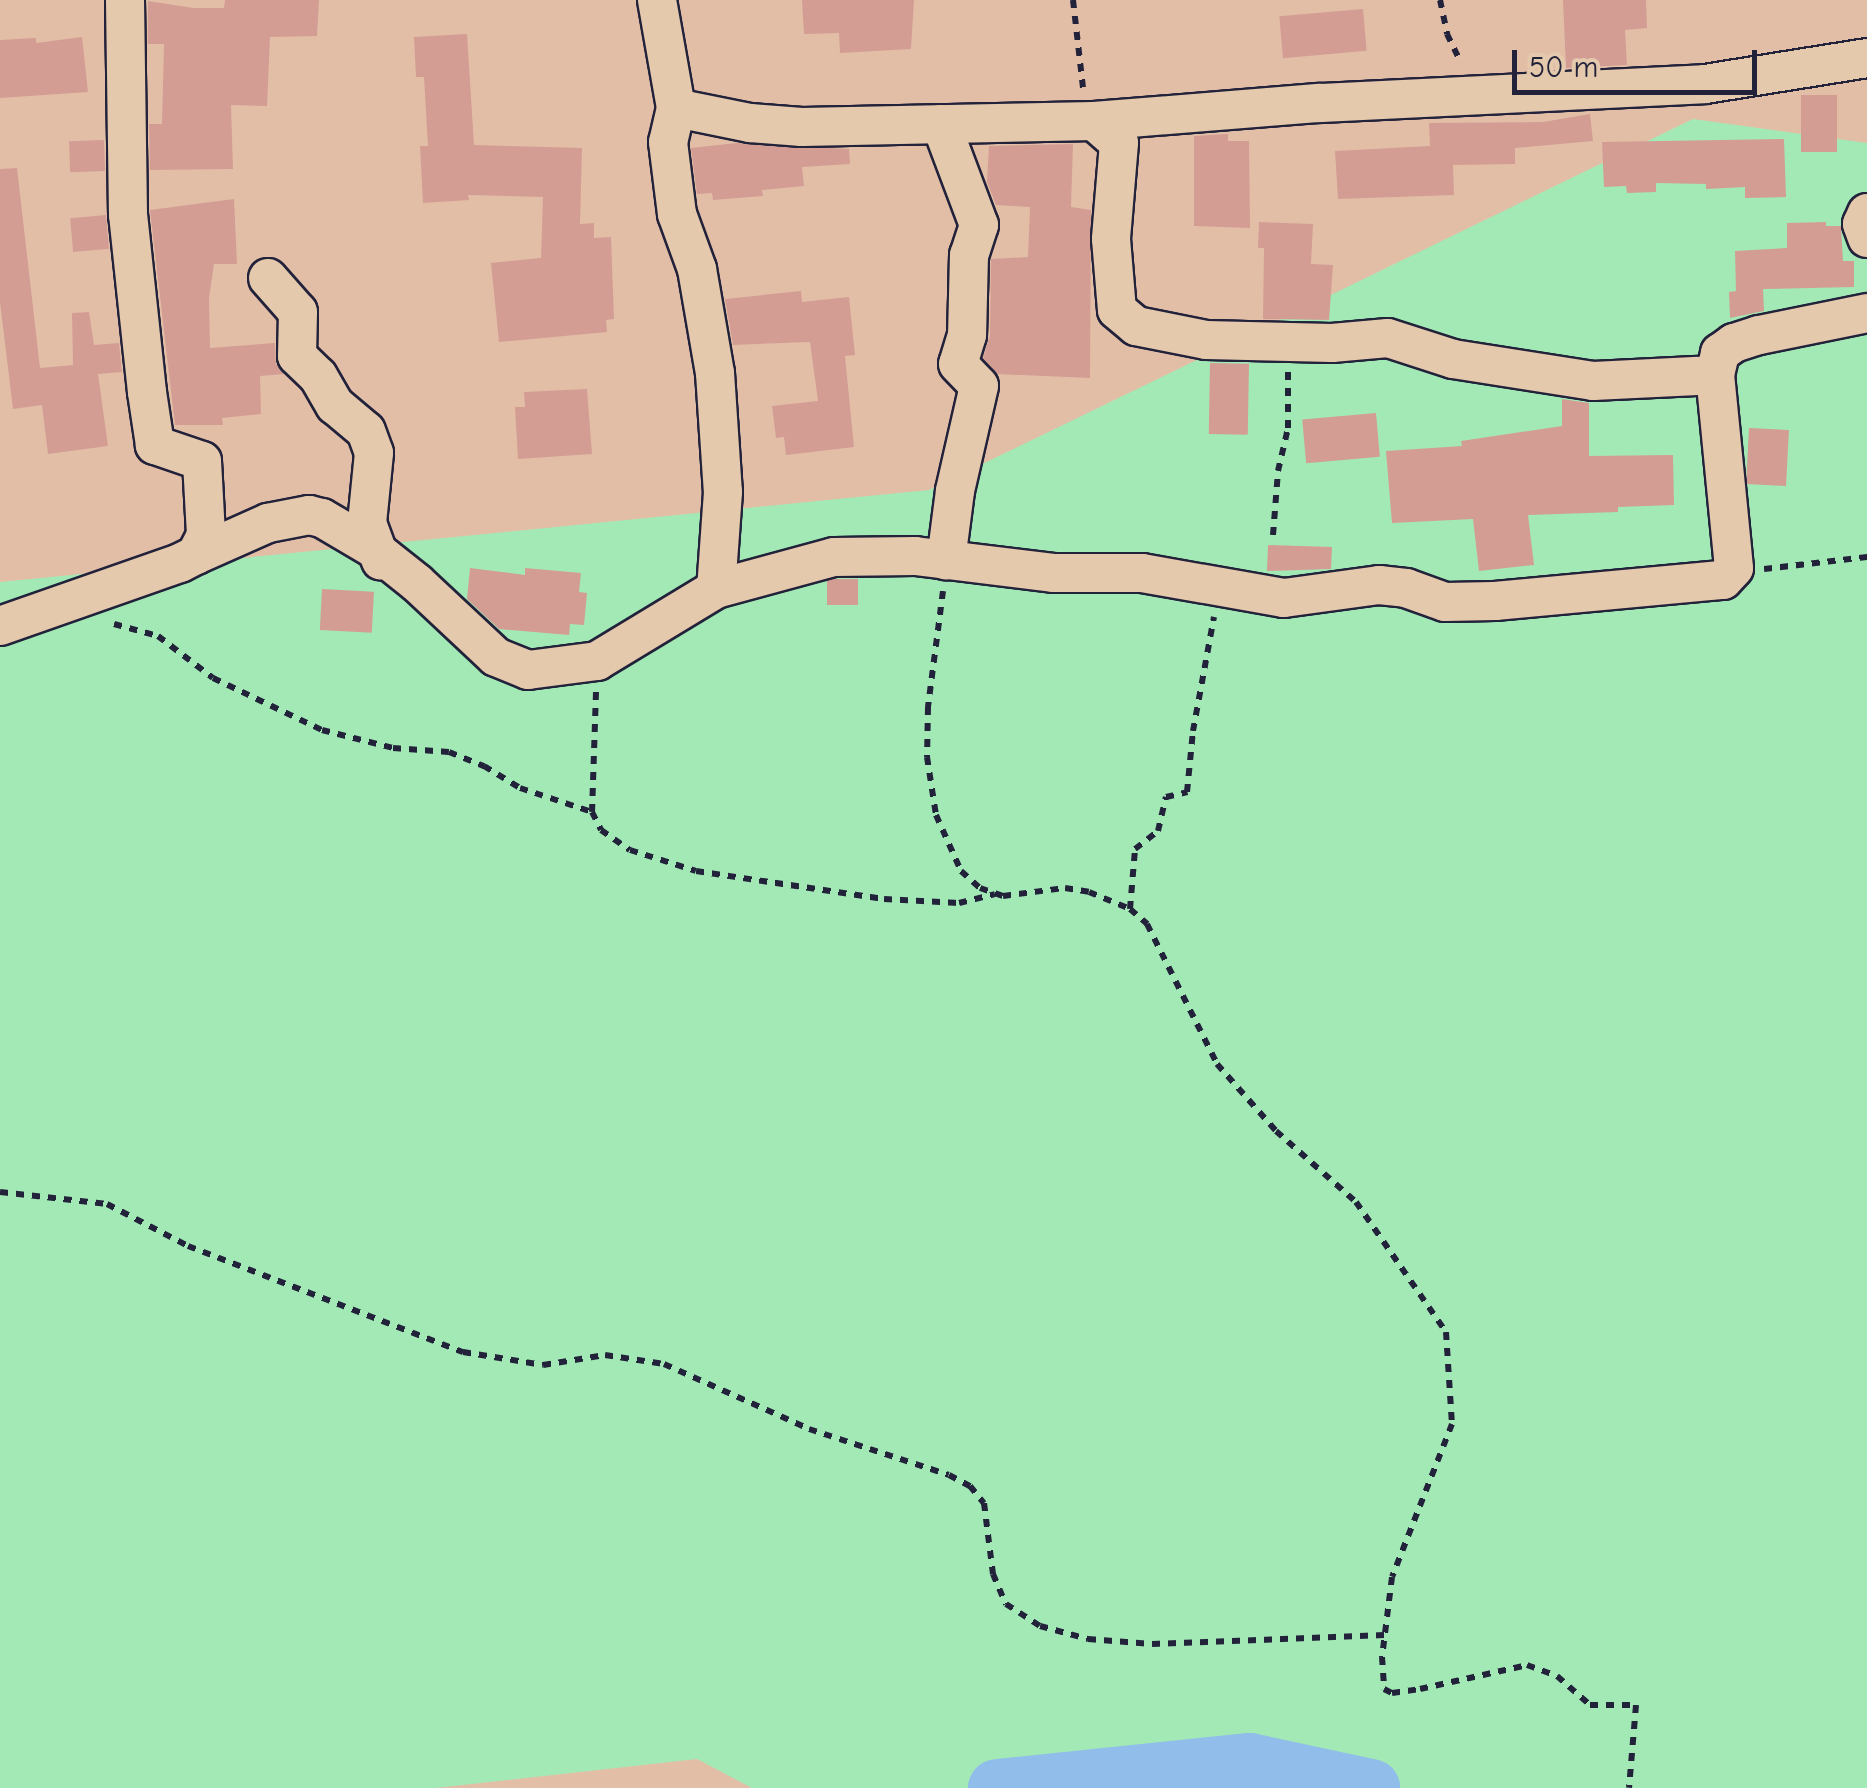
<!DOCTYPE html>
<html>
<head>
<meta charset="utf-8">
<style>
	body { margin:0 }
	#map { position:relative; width:1867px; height:1788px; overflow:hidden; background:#e3bea7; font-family:"Comic Neue",sans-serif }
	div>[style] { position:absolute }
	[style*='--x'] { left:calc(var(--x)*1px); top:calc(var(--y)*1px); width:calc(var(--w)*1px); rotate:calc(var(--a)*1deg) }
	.green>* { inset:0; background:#a3e9b5 }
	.river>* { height:58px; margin:-29px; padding:0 29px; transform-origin:29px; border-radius:29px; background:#90bdea }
	.building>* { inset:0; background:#d39d94; transform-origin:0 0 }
	.path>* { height:6px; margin-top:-3px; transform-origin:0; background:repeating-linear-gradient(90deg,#22223b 0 8px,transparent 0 16px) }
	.roads { filter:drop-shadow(2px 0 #22223b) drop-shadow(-2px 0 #22223b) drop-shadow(0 2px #22223b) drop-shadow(0 -2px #22223b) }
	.minor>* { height:38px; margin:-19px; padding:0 19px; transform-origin:19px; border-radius:19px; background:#e5c9ac }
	span { translate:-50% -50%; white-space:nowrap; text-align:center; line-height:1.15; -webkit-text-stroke:9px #e5c9ac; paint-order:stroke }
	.scale { position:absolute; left:1512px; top:50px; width:245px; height:45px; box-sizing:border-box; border:5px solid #22223b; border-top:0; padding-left:12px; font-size:30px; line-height:35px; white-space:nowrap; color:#22223b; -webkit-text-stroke:8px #e5c9ac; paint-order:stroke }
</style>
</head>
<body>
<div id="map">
	<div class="green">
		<i style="clip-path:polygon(1693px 119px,1867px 143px,1867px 1788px,752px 1788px,697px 1759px,436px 1788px,0 1788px,0 582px,929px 490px)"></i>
	</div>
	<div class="river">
		<i style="--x:997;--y:1788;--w:254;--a:-5.9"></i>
		<i style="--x:1250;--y:1762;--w:124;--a:12.1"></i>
	</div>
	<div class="building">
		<i style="clip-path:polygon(225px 0,319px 0,317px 36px,270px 37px,267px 106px,231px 105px,233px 169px,150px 170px,149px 124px,162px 124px,164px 44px,148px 44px,148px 1px,194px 8px,224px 8px)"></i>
		<i style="clip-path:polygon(802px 0,914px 0,911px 49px,840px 53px,839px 33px,804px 34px)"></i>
		<i style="clip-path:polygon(1563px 0,1646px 0,1647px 28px,1625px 30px,1627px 65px,1566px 68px)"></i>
		<i style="left:1363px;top:9px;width:42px;height:84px;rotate:85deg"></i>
		<i style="clip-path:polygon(467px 34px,474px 145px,582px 148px,580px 224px,594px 223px,594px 238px,611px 237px,614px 319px,606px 320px,607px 332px,499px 342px,491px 263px,541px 258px,543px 197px,468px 195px,469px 200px,423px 203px,420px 146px,428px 146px,424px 77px,416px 77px,414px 37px)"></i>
		<i style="clip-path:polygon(82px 37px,88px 92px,0 98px,0 40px,36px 38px,36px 43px)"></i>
		<i style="left:1801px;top:95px;width:36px;height:57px"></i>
		<i style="clip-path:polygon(1590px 114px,1593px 141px,1515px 148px,1515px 164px,1453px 165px,1454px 195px,1338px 199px,1335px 151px,1430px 146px,1429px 123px,1543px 122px)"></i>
		<i style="clip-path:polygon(1228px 134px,1228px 141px,1249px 141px,1250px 228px,1194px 226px,1194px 136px)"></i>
		<i style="clip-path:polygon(1784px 139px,1786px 197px,1745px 198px,1745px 187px,1706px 189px,1706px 184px,1656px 183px,1656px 192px,1627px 193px,1626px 186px,1604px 187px,1602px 142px)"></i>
		<i style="left:104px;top:140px;width:31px;height:35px;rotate:88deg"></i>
		<i style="clip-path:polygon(737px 143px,849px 149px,850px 164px,802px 167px,804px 186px,762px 190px,763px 196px,713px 200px,712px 193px,697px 194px,691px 148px)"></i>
		<i style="clip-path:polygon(1073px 144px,1071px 207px,1091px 210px,1090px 378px,997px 374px,983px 358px,990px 336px,991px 259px,1028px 257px,1030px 207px,996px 205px,987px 182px,989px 146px)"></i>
		<i style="clip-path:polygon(17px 168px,40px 368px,73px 365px,72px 313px,89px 312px,94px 345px,119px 343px,122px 372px,98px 374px,108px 446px,48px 454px,42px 405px,13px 409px,0 302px,0 169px)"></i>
		<i style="clip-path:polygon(234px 199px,237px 264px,214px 264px,209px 298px,210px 348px,275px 343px,276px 364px,284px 374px,260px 376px,261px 414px,222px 418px,223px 425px,175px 425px,150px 210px)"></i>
		<i style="left:106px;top:215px;width:34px;height:36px;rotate:85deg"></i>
		<i style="clip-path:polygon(1259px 222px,1313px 224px,1311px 264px,1333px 265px,1329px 320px,1263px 319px,1264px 248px,1258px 248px)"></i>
		<i style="clip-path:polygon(1826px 222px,1826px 226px,1841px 226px,1843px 261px,1854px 261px,1854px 287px,1763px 289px,1764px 311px,1730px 318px,1729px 292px,1736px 291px,1735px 251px,1787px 248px,1787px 223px)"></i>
		<i style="clip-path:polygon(801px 291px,802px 302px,849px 297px,855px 355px,845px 356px,854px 447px,786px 455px,784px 437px,776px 438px,772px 406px,818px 401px,810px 342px,733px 345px,725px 299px)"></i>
		<i style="left:1210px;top:363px;width:39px;height:71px;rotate:1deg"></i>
		<i style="clip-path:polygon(587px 389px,592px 454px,518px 459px,515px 407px,525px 407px,524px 392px)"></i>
		<i style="clip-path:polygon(1562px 399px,1589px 403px,1589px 456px,1673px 455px,1674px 505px,1618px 507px,1618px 512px,1528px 515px,1534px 565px,1479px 571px,1473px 519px,1392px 523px,1386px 451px,1462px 446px,1461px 441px,1562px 426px)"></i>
		<i style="left:1376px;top:413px;width:44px;height:74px;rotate:85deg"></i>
		<i style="left:1749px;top:428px;width:40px;height:56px;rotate:3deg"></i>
		<i style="clip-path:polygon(1268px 545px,1332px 547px,1331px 569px,1267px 571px)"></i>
		<i style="clip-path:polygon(470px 568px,525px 575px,525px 568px,581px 573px,579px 592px,587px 593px,584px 625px,570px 624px,569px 635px,499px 629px,467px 599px)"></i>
		<i style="left:858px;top:579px;width:26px;height:31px;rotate:90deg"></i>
		<i style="left:322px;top:589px;width:52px;height:41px;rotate:3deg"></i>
	</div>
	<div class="path">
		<i style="--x:1073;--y:0;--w:89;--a:83.5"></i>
		<i style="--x:1440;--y:0;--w:35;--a:78"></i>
		<i style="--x:1447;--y:34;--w:32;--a:64"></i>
		<i style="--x:1273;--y:535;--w:64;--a:-85.5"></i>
		<i style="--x:1278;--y:471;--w:44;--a:-76.9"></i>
		<i style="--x:1288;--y:428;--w:56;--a:-90"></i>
		<i style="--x:1764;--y:569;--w:104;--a:-6.6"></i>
		<i style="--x:943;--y:591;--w:117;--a:97.4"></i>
		<i style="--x:928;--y:707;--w:50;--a:91.1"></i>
		<i style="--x:927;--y:757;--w:59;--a:81.2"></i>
		<i style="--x:936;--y:815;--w:61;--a:65.9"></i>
		<i style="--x:961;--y:871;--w:25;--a:42"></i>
		<i style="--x:980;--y:888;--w:24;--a:19"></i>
		<i style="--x:1003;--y:896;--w:63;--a:-7.4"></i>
		<i style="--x:1065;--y:888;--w:24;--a:9"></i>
		<i style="--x:1089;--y:892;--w:44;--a:22.5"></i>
		<i style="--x:1130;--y:909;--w:23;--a:41"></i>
		<i style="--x:1147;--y:924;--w:157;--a:63.4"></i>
		<i style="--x:1217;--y:1064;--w:89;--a:48.6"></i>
		<i style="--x:1276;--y:1131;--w:107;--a:41.6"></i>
		<i style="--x:1356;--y:1202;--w:158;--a:55.3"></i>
		<i style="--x:1446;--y:1332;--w:92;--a:86.3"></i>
		<i style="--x:1452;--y:1424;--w:164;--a:111.4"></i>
		<i style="--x:1392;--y:1577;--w:81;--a:97.1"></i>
		<i style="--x:1382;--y:1657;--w:32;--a:86"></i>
		<i style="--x:1384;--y:1689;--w:9;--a:27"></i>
		<i style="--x:1392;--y:1693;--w:28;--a:-8"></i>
		<i style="--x:1420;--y:1689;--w:110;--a:-12.6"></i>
		<i style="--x:1527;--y:1665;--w:32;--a:20"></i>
		<i style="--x:1557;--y:1676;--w:44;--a:41.3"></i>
		<i style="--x:1590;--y:1705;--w:46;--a:0"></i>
		<i style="--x:1636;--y:1705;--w:83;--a:94.8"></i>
		<i style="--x:114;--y:624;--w:46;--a:15.3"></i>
		<i style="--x:158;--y:636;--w:69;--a:37.4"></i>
		<i style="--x:213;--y:678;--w:121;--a:25.5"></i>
		<i style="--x:322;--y:730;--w:73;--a:14.2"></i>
		<i style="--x:393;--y:748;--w:56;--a:4.1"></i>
		<i style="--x:449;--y:752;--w:38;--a:22"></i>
		<i style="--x:484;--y:766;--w:42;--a:31.4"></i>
		<i style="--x:520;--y:788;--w:76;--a:18.4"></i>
		<i style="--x:596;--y:692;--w:120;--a:91.9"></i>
		<i style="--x:592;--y:812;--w:20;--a:63"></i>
		<i style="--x:601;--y:830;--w:35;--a:35"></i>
		<i style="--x:630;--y:850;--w:69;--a:17.7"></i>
		<i style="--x:696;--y:871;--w:190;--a:8.5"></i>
		<i style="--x:884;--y:899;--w:75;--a:3.1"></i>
		<i style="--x:959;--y:903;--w:37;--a:-14"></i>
		<i style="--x:1130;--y:909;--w:60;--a:-85.2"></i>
		<i style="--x:1135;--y:849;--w:29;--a:-38"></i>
		<i style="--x:1158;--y:831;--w:35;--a:-77"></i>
		<i style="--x:1166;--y:797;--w:22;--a:-13"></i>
		<i style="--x:1187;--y:792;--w:61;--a:-84.4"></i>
		<i style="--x:1193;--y:731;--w:116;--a:-79.6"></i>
		<i style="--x:0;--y:1192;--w:108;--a:6.4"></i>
		<i style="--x:107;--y:1204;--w:91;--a:27.4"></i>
		<i style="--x:188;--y:1246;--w:295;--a:21.1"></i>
		<i style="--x:463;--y:1352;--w:81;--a:9.2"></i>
		<i style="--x:543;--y:1365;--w:63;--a:-9.2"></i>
		<i style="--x:605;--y:1355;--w:60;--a:8.7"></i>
		<i style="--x:664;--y:1364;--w:159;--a:24.1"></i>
		<i style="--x:809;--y:1429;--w:147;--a:18.2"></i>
		<i style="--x:949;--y:1475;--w:24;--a:28"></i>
		<i style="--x:970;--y:1486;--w:22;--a:51"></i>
		<i style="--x:984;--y:1503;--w:72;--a:82.8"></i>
		<i style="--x:993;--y:1574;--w:33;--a:67"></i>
		<i style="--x:1006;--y:1604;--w:40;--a:32.9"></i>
		<i style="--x:1040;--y:1626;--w:50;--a:15.2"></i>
		<i style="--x:1088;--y:1639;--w:64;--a:4.5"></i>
		<i style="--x:1152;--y:1644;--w:233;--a:-2.2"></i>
	</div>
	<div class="roads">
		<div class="minor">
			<i style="--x:657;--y:0;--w:110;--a:80"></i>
			<i style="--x:676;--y:108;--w:35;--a:103"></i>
			<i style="--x:668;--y:142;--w:73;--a:82.9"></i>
			<i style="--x:677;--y:214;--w:59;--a:70"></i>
			<i style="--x:697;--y:269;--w:106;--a:80.2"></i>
			<i style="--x:715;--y:373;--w:119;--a:86.2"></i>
			<i style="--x:723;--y:492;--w:97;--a:94.1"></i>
			<i style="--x:676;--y:108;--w:76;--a:11.5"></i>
			<i style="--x:750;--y:123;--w:52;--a:4.4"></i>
			<i style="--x:802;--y:127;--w:292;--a:-1.2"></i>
			<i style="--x:1094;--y:121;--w:227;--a:-4.6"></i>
			<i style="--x:1320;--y:103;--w:385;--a:-2.8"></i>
			<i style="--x:1705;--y:84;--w:164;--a:-9.1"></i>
			<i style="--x:1094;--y:121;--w:33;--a:41"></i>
			<i style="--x:1119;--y:143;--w:96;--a:94.8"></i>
			<i style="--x:1111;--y:239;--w:71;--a:85.2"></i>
			<i style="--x:1117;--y:310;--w:25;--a:40"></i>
			<i style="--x:1136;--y:326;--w:71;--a:11.3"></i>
			<i style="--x:1206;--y:340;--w:126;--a:1.4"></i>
			<i style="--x:1332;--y:343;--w:56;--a:-5.1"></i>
			<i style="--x:1388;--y:338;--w:68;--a:17.9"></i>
			<i style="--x:1453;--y:359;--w:142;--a:8.9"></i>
			<i style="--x:1593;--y:381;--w:122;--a:-2.8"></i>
			<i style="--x:941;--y:124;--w:108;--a:69.4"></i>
			<i style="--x:979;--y:225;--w:32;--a:108"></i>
			<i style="--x:969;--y:255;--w:80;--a:91.4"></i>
			<i style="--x:967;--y:335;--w:30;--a:107"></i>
			<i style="--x:958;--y:364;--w:30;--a:46"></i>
			<i style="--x:979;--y:386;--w:108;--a:102.9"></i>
			<i style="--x:955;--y:491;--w:70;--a:97.4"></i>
			<i style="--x:1867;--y:213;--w:12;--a:114"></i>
			<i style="--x:1862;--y:224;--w:15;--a:70"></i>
			<i style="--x:268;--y:278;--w:45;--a:48.6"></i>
			<i style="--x:298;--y:312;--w:44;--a:91.3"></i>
			<i style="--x:297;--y:356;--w:29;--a:44"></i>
			<i style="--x:318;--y:376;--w:34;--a:60"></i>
			<i style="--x:335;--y:405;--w:40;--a:40"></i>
			<i style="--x:366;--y:431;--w:23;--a:70"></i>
			<i style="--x:374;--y:453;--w:70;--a:95.7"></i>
			<i style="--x:367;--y:523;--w:40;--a:69.8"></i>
			<i style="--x:196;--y:555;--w:79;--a:-24"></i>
			<i style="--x:268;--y:523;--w:42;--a:-11"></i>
			<i style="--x:309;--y:515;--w:13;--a:13"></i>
			<i style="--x:322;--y:518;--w:59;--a:30.5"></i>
			<i style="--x:373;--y:548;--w:56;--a:38.5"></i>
			<i style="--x:417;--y:583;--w:108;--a:43.1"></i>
			<i style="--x:496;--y:657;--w:35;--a:22"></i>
			<i style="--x:528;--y:670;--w:70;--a:-7.4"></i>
			<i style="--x:597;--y:661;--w:139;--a:-31.2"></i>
			<i style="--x:716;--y:589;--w:122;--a:-15.2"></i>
			<i style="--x:834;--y:557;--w:81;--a:-0.7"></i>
			<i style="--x:915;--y:556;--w:139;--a:7"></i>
			<i style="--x:1053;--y:573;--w:89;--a:0"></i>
			<i style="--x:1142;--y:573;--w:144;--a:10"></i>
			<i style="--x:1284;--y:598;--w:96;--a:-7.8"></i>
			<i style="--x:1379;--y:585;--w:27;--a:6"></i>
			<i style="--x:1406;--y:588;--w:41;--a:19.7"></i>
			<i style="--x:1445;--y:602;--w:50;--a:-1.1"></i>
			<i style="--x:1495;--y:601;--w:229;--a:-5.3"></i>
			<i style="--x:1723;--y:580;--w:16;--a:-47"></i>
			<i style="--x:1734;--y:568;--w:194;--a:-95.6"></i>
			<i style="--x:1715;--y:375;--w:23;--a:-77"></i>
			<i style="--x:1720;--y:353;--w:17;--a:-36"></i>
			<i style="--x:1734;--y:343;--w:26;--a:-18"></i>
			<i style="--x:1759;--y:335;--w:110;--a:-11.5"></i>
			<i style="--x:0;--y:626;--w:191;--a:-19.3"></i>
			<i style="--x:180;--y:563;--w:18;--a:-27"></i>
			<i style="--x:196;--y:555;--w:22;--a:-63"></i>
			<i style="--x:206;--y:535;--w:74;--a:-93.1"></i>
			<i style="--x:202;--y:461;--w:50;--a:-161.2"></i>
			<i style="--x:155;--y:445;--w:54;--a:-98.6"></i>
			<i style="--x:147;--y:392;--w:178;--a:-96.1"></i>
			<i style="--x:128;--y:215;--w:215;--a:-90.8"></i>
		</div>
	</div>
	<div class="scale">50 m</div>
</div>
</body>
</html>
